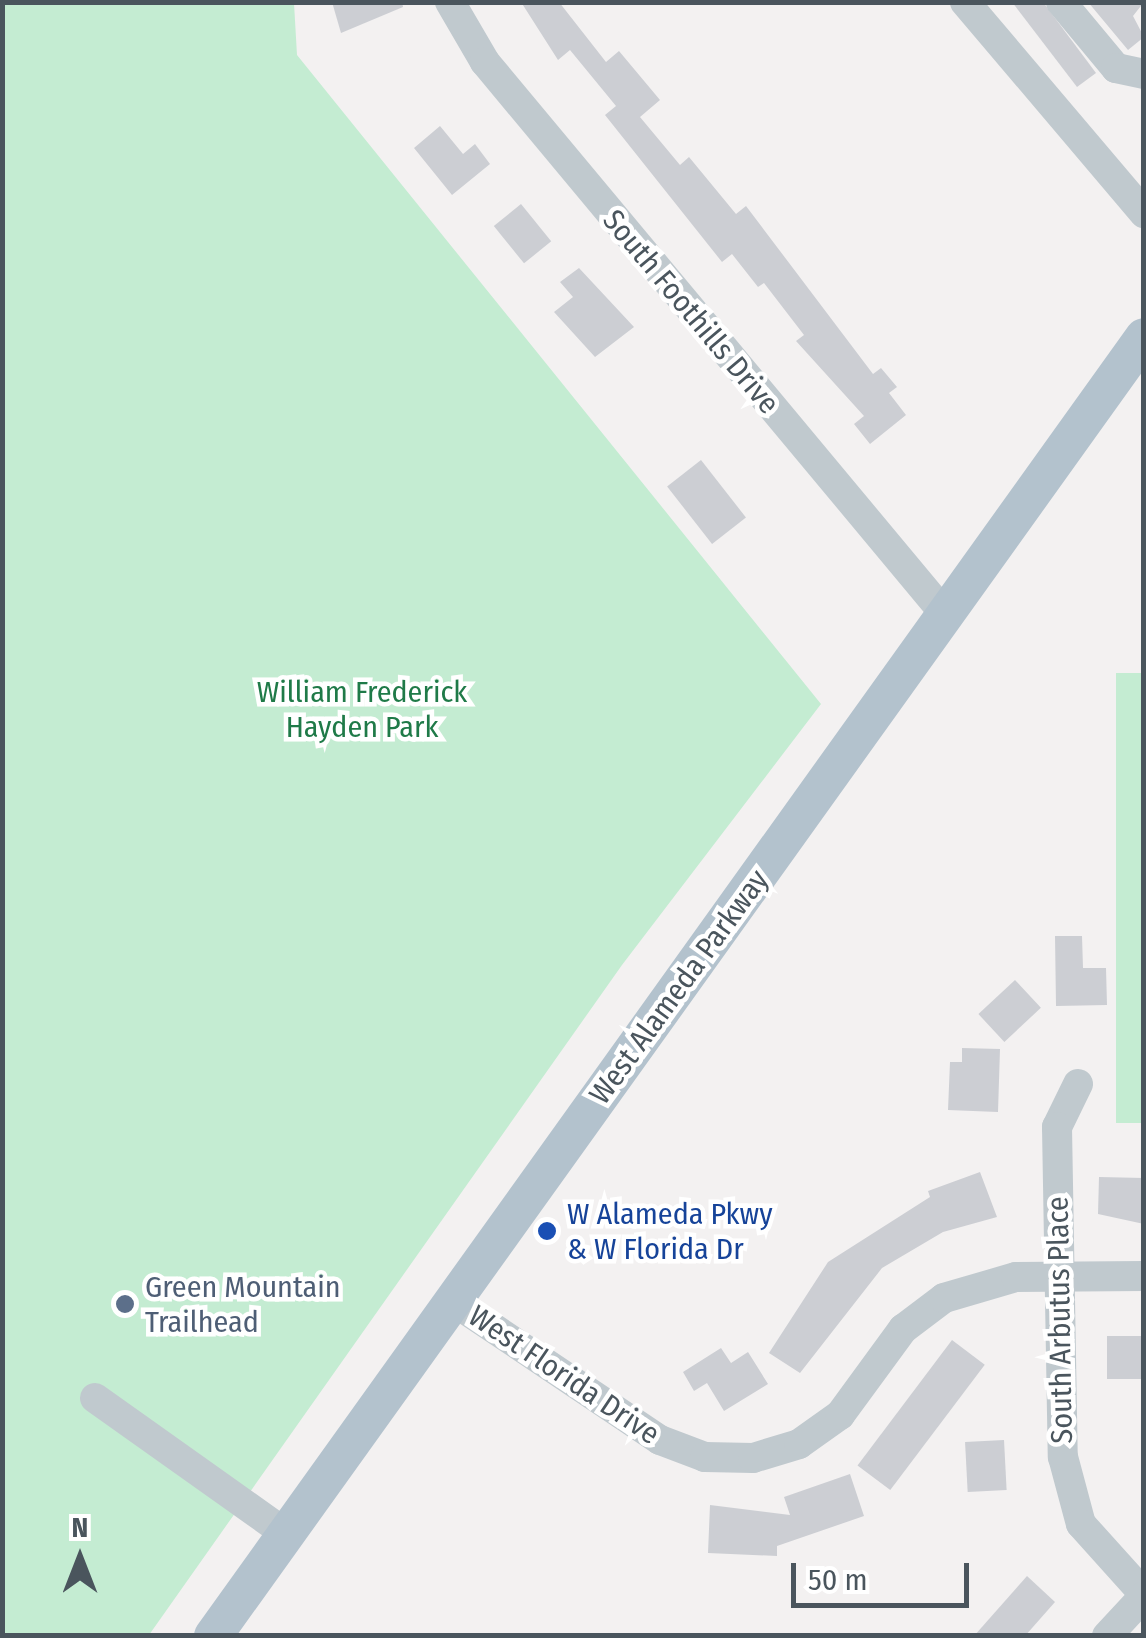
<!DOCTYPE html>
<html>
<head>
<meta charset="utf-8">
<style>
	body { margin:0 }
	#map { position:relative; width:1146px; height:1638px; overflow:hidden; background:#f3f1f1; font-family:"Fira Sans Condensed",sans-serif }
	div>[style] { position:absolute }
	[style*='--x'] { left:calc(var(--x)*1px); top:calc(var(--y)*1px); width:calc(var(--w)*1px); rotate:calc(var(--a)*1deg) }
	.green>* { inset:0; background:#c4ecd2; transform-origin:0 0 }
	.building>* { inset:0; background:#ccced3; transform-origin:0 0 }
	.minor>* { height:30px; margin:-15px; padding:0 15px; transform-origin:15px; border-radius:15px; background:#c0c9ce }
	.major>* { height:38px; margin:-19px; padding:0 19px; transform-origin:19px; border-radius:19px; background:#b3c2cd }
	.dots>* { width:28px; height:28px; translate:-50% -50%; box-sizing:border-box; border:5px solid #fff; border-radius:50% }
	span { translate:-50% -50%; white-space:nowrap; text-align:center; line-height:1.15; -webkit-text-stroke:9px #fff; paint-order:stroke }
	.street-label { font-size:30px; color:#4a555d }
	.park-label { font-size:30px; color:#1f7a48 }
	.transit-label { font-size:30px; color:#164399 }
	.left { translate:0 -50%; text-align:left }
	.service-label { font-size:30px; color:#4e5e75 }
	.frame { position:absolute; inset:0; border:5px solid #4a555d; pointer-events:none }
	.north { position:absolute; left:30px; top:1508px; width:100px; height:100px; -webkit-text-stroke:8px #fff; paint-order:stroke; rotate:0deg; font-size:28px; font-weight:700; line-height:40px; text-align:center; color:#4a555d }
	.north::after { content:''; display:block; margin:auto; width:35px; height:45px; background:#4a555d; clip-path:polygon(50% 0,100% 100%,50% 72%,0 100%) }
	.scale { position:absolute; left:791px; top:1563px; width:178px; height:45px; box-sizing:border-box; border:5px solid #4a555d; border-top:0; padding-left:12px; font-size:30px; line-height:35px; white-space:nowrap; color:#4a555d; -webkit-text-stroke:8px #fff; paint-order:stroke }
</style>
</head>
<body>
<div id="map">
	<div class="green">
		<i style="clip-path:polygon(3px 3px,294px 3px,297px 55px,821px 704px,622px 965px,149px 1635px,3px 1636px)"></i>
		<i style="left:1116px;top:673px;width:27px;height:450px"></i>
	</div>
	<div class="building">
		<i style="clip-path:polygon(332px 2px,402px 2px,403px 7px,341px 33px)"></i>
		<i style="clip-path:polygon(521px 2px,559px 2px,606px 62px,619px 51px,660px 100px,640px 117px,680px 165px,689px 157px,736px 214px,746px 206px,873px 374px,881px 368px,897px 387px,889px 393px,906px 415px,870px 444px,854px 424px,864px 416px,796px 341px,804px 335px,764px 283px,758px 287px,732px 254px,722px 262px,605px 115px,616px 106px,570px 50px,558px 60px)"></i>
		<i style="clip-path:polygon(1012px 2px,1043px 2px,1096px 73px,1077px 87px)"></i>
		<i style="clip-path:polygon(1088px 2px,1144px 2px,1133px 16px,1144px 37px,1128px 50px)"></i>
		<i style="clip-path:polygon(440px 126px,463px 154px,475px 144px,490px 164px,452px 195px,414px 148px)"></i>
		<i style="left:521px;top:204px;width:48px;height:35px;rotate:51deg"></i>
		<i style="clip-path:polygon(579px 268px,634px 327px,595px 357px,554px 312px,573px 297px,560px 282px)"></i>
		<i style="left:701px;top:460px;width:73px;height:43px;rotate:52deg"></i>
		<i style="clip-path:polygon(1055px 936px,1082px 936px,1083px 968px,1106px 968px,1107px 1005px,1056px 1006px)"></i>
		<i style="left:1015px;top:980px;width:38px;height:50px;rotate:47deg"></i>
		<i style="clip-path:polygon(962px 1048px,1000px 1049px,998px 1112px,948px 1110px,950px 1062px,962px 1062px)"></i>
		<i style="clip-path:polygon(980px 1172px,997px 1217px,943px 1232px,882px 1268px,800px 1373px,769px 1353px,828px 1262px,930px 1197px,928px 1191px)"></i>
		<i style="clip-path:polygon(1099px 1177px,1144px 1178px,1144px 1224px,1098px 1214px)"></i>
		<i style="left:1107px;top:1336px;width:37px;height:43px"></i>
		<i style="left:952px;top:1340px;width:41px;height:157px;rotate:37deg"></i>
		<i style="clip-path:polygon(721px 1348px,731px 1363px,748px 1352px,768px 1384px,724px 1411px,707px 1383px,694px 1391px,683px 1372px)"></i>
		<i style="left:1004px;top:1440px;width:50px;height:39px;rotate:87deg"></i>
		<i style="clip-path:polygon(850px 1474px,864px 1516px,777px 1546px,777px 1556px,708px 1553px,710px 1505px,790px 1515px,784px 1497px)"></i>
		<i style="clip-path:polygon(1027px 1576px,1055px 1602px,1025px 1636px,974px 1636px)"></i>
	</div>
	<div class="minor">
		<i style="--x:450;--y:2;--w:69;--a:59.7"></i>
		<i style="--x:485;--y:62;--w:717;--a:50.2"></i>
		<i style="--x:965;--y:2;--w:277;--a:49.7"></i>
		<i style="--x:1061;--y:2;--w:86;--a:50.2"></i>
		<i style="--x:1116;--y:68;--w:29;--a:12"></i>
		<i style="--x:1078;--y:1084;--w:48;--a:116"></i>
		<i style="--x:1057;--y:1127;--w:330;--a:89"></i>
		<i style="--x:1063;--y:1457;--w:69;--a:75"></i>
		<i style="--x:1081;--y:1524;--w:94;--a:48"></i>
		<i style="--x:453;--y:1301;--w:249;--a:33.9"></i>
		<i style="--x:660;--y:1440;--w:48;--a:20.7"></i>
		<i style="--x:705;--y:1457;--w:48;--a:1.2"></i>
		<i style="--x:753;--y:1458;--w:48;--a:-16.9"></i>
		<i style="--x:799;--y:1444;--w:50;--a:-35.3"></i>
		<i style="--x:840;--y:1415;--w:107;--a:-53.8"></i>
		<i style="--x:903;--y:1329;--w:51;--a:-37.1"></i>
		<i style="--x:944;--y:1298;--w:75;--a:-16.3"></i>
		<i style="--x:1016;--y:1277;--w:128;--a:-0.4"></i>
		<i style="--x:95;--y:1398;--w:233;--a:35.4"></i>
		<i style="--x:1107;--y:1636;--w:54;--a:-47.2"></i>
	</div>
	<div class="major">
		<i style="--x:213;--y:1636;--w:1598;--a:-54.37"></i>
	</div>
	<div class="dots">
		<i style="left:547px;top:1231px;background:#1a4fb4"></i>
		<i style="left:125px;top:1304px;background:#5c6f8a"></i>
	</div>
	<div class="street-label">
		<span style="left:691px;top:312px;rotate:50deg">South Foothills Drive</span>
		<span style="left:679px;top:987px;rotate:-54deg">West Alameda Parkway</span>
		<span style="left:1060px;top:1320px;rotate:-91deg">South Arbutus Place</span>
		<span style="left:564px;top:1375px;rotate:34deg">West Florida Drive</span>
	</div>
	<div class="park-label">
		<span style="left:362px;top:709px">William Frederick<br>Hayden Park</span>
	</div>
	<div class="transit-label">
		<span class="left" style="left:567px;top:1231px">W Alameda Pkwy<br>&amp; W Florida Dr</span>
	</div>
	<div class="service-label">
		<span class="left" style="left:145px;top:1304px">Green Mountain<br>Trailhead</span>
	</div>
	<div class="frame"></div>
	<div class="north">N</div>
	<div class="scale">50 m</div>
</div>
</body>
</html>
